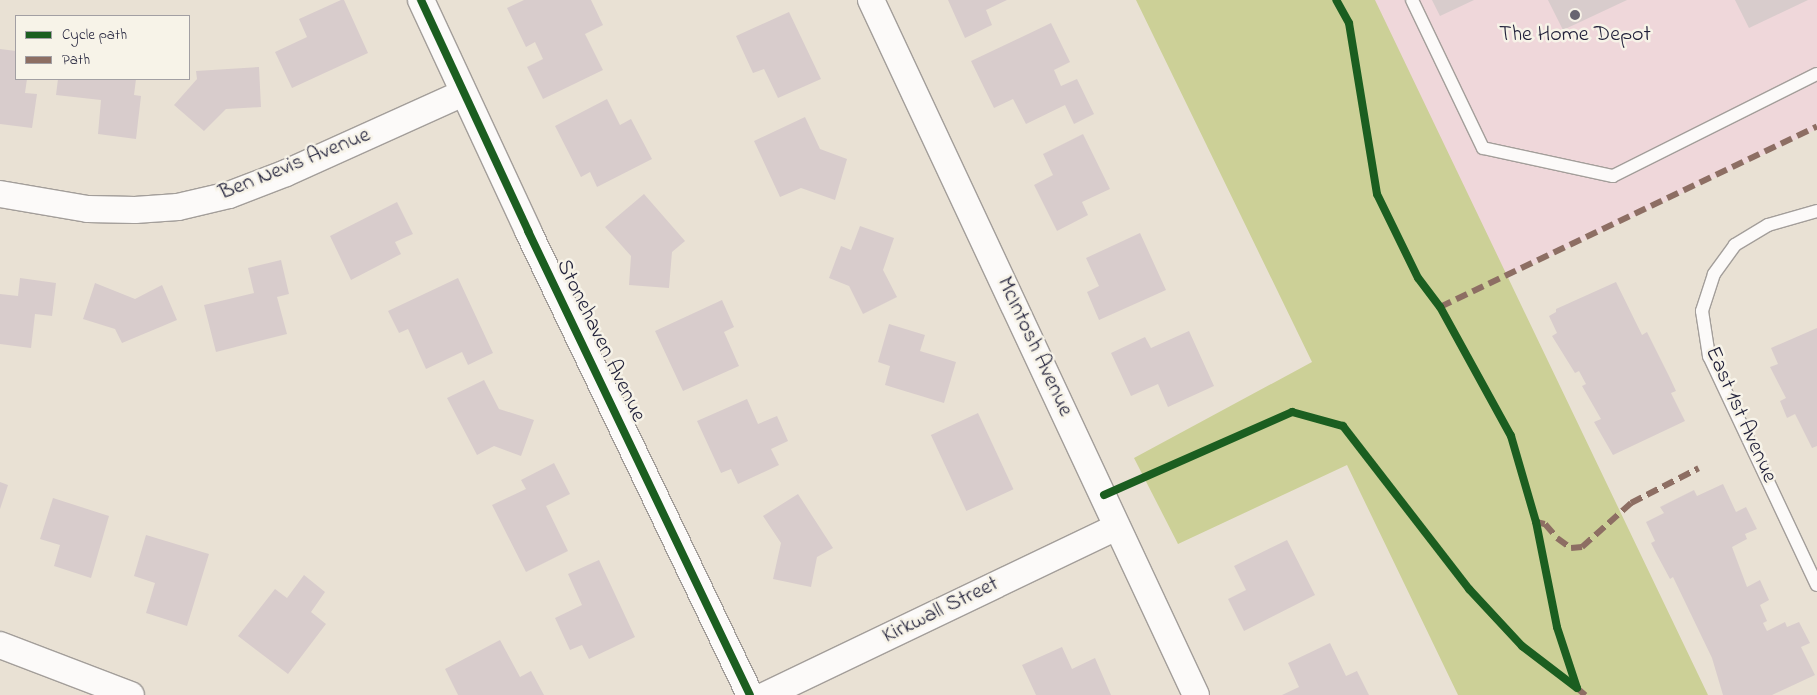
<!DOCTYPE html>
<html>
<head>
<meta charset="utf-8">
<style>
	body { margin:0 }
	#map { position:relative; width:1817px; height:695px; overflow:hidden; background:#e9e1d4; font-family:"Indie Flower",sans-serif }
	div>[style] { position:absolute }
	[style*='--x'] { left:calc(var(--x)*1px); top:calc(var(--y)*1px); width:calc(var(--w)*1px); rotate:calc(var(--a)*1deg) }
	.built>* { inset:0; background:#efd7da }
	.green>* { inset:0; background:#ccd097 }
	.building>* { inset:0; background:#d8cccc; transform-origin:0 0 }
	.roads { filter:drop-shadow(1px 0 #a39e9a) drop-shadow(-1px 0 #a39e9a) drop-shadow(0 1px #a39e9a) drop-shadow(0 -1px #a39e9a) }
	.lane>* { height:12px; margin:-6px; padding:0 6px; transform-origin:6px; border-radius:6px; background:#fcfaf9 }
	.street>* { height:26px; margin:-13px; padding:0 13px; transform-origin:13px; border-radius:13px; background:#fcfaf9 }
	.quiet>* { height:6px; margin-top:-3px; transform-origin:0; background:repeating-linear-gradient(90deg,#8d6e63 0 12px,transparent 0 18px) }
	.cycleway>* { height:8px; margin:-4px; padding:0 4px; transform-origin:4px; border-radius:4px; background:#1b5e20 }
	.dots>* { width:14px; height:14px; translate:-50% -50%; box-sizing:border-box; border:2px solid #f7f3e8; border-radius:50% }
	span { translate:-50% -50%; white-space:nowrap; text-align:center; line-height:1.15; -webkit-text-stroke:5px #f7f3e8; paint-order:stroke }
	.poi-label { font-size:22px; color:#22223b }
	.street-label { font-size:22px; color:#22223b }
	.legend { position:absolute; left:15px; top:15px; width:175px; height:65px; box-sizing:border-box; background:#f7f3e8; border:1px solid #a29fa3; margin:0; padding:6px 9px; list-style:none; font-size:15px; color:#22223b }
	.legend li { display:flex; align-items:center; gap:10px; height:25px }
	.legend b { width:25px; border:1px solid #a29fa3 }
</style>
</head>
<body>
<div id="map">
	<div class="built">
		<i style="clip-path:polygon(1373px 0,1817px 0,1817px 129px,1506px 277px)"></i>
	</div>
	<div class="green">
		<i style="clip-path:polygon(1136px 0,1375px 0,1708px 695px,1458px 695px,1347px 465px,1178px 544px,1134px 458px,1312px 362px)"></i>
	</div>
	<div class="building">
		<i style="clip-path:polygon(341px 0,344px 0,368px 53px,292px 88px,275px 52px,307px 37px,299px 19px)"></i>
		<i style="clip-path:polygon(524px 0,591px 0,603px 25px,585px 34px,603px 70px,543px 99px,527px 67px,543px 59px,535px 42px,526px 47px,507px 8px)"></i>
		<i style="clip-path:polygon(948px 0,1007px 0,986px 10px,992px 25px,965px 38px)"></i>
		<i style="clip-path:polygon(1432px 0,1474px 0,1440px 16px)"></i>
		<i style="clip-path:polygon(1548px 0,1627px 0,1563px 30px)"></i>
		<i style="clip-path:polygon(1735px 0,1808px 0,1749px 28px)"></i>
		<i style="clip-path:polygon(789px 12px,821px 79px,778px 98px,764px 69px,753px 73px,736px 36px)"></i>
		<i style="clip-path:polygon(1051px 23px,1070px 62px,1054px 70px,1061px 86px,1077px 79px,1094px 114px,1074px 124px,1065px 105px,1026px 124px,1013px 99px,994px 108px,971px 61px)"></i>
		<i style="clip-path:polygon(0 49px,16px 51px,16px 79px,27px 79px,25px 93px,37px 94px,32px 128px,0 124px)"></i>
		<i style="clip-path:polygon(259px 67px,261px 107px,226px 109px,204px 131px,174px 105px,197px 79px,196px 71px)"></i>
		<i style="clip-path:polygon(58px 79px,136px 79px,134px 95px,141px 96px,136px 139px,98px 134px,101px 100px,56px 95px)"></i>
		<i style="clip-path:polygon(607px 99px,620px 125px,631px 119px,652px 159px,597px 187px,590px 172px,581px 177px,555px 126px)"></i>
		<i style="clip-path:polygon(805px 117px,820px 149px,847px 159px,835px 200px,801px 188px,780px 197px,754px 141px)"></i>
		<i style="clip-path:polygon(1083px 134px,1110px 189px,1082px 202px,1088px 215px,1057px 231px,1034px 185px,1053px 175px,1043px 154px)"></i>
		<i style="clip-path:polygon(644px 194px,685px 241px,672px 252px,669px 288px,629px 285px,631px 256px,605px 227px)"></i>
		<i style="clip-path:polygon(397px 202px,413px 234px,395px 242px,401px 254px,351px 280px,330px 236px)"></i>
		<i style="clip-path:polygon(860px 226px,894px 238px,883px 270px,897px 297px,863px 314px,849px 286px,829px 278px,841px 246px,851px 250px)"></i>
		<i style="clip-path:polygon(1140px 233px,1166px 290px,1099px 320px,1087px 292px,1099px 286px,1086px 258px)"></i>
		<i style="clip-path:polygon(281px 260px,289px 294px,277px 297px,287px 334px,216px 352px,204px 305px,254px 293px,248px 268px)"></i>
		<i style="clip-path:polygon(20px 278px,56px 283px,52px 316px,35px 314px,31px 348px,0 344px,0 294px,18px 296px)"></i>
		<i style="clip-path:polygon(458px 278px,493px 353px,468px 365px,462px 352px,426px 369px,408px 329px,399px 333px,388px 311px)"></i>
		<i style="clip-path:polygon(1616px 282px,1642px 335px,1647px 332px,1669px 376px,1676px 391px,1671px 393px,1685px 421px,1613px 455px,1594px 422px,1601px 419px,1582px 386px,1586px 384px,1579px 371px,1575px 373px,1552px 336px,1557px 333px,1549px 316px,1556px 312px,1556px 309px)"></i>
		<i style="clip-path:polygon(95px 283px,135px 299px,162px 285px,177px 320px,122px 343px,115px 329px,83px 319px)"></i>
		<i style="clip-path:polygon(722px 300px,734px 327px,724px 332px,739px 366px,683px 391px,655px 331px)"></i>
		<i style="clip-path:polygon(889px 324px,925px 335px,920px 351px,956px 362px,944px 403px,885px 385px,890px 366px,878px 362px)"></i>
		<i style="clip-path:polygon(1817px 328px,1817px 446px,1812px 448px,1795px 414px,1787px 418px,1780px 401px,1786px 398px,1770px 367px,1778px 364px,1771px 348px)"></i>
		<i style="clip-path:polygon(1189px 331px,1214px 386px,1168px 407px,1158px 384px,1131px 396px,1111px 353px,1145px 337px,1151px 348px)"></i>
		<i style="clip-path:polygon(484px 380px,499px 409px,534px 420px,521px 456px,494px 446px,477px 455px,447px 398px)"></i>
		<i style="clip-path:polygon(747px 399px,758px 424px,777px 416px,788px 441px,771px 449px,779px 465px,738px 484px,731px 469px,721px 473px,697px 421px)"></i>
		<i style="left:978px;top:413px;width:84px;height:52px;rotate:65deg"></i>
		<i style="clip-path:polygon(554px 463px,570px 494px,546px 506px,568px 551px,526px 572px,492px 505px,526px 489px,521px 480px)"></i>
		<i style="clip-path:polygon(0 482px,8px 485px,0 509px)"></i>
		<i style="clip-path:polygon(1723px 484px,1736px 512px,1746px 507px,1757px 529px,1745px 534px,1747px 539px,1732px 547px,1747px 587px,1760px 580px,1769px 600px,1760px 605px,1767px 621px,1763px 623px,1767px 631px,1785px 622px,1787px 627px,1799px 622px,1810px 643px,1801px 647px,1815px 675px,1772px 695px,1723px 695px,1712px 658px,1673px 577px,1670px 579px,1656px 553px,1651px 543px,1655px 541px,1646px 522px,1664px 513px,1660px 507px,1694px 490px,1697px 496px)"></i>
		<i style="clip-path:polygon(798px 494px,833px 548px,817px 557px,811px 587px,773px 579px,781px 543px,763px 516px)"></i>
		<i style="clip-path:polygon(53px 498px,109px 516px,91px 578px,54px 566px,60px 545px,40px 539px)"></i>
		<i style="clip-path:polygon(146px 535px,209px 554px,187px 626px,146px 613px,155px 583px,134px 576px)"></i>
		<i style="clip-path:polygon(1287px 540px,1315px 595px,1244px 631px,1228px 599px,1246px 590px,1234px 566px)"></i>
		<i style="clip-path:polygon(599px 560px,635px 637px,589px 659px,582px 645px,570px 650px,555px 618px,582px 605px,568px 574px)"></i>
		<i style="clip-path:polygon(304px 575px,325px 592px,311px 612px,326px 624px,288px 674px,238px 636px,275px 589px,287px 598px)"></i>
		<i style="clip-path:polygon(500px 640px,520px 677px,531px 671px,544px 695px,458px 695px,445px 669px)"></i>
		<i style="clip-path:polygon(1330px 643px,1346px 676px,1357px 671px,1369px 695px,1282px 695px,1299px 687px,1288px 663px)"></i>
		<i style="clip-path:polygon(1062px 647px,1072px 669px,1095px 658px,1111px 695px,1036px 695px,1022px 665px)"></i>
	</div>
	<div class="roads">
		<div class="lane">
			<i style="--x:1412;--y:0;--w:164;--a:64.4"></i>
			<i style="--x:1483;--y:148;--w:133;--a:12.2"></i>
			<i style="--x:1613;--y:176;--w:228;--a:-26.6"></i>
			<i style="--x:1817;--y:211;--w:51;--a:164.1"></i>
			<i style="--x:1768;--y:225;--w:39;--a:149"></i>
			<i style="--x:1735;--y:245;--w:36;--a:126"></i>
			<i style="--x:1714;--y:274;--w:39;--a:108"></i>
			<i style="--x:1702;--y:311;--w:46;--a:81.2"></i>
			<i style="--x:1709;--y:356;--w:253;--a:64.8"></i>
		</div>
		<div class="street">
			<i style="--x:421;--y:0;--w:255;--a:65.1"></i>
			<i style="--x:528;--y:231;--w:514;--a:64.43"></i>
			<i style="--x:871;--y:0;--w:767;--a:64.94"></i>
			<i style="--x:0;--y:194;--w:89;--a:9.7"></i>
			<i style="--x:88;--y:209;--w:47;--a:1.2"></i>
			<i style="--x:135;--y:210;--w:43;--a:-4"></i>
			<i style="--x:178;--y:207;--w:52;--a:-13.2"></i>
			<i style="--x:229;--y:195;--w:61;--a:-21.1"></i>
			<i style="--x:286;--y:173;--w:194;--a:-24.3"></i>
			<i style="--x:0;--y:645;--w:140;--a:20.9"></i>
			<i style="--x:766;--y:695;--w:388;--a:-25.6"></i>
		</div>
	</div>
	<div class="quiet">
		<i style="--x:1440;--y:307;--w:418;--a:-25.6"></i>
		<i style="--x:1536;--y:522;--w:9;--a:13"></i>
		<i style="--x:1545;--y:524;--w:18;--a:49"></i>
		<i style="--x:1557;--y:538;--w:17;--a:36"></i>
		<i style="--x:1571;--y:548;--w:11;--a:-5"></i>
		<i style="--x:1582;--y:547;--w:66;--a:-41.9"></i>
		<i style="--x:1631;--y:503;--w:76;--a:-27.2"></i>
		<i style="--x:1577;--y:688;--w:11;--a:41"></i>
	</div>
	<div class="cycleway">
		<i style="--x:421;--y:0;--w:255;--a:65.1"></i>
		<i style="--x:528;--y:231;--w:514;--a:64.43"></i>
		<i style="--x:1104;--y:495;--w:206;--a:-23.8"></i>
		<i style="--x:1292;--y:412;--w:53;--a:15.4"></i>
		<i style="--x:1343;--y:426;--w:206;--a:52.3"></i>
		<i style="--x:1469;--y:589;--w:78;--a:47.1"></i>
		<i style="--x:1522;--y:646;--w:69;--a:37.4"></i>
		<i style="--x:1577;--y:688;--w:64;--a:-108.2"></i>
		<i style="--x:1557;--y:627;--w:107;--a:-101.3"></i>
		<i style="--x:1536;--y:522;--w:90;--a:-106.2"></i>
		<i style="--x:1511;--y:436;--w:147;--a:-118.8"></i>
		<i style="--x:1440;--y:307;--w:36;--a:-127"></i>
		<i style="--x:1418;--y:278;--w:93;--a:-116"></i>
		<i style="--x:1377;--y:194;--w:173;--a:-99.3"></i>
		<i style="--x:1349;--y:23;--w:26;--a:-119"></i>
	</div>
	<div class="dots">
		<i style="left:1575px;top:15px;background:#686571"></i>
	</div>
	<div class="poi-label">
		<span style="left:1575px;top:36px">The Home Depot</span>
	</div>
	<div class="street-label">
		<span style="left:295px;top:165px;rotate:-22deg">Ben Nevis Avenue</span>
		<span style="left:600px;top:341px;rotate:64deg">Stonehaven Avenue</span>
		<span style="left:1034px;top:347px;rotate:65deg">McIntosh Avenue</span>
		<span style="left:1740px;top:415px;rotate:66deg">East 1st Avenue</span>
		<span style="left:941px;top:611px;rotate:-26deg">Kirkwall Street</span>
	</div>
	<ul class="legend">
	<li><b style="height:6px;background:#1b5e20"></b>Cycle path</li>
	<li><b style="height:6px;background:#8d6e63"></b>Path</li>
	</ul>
</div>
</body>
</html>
